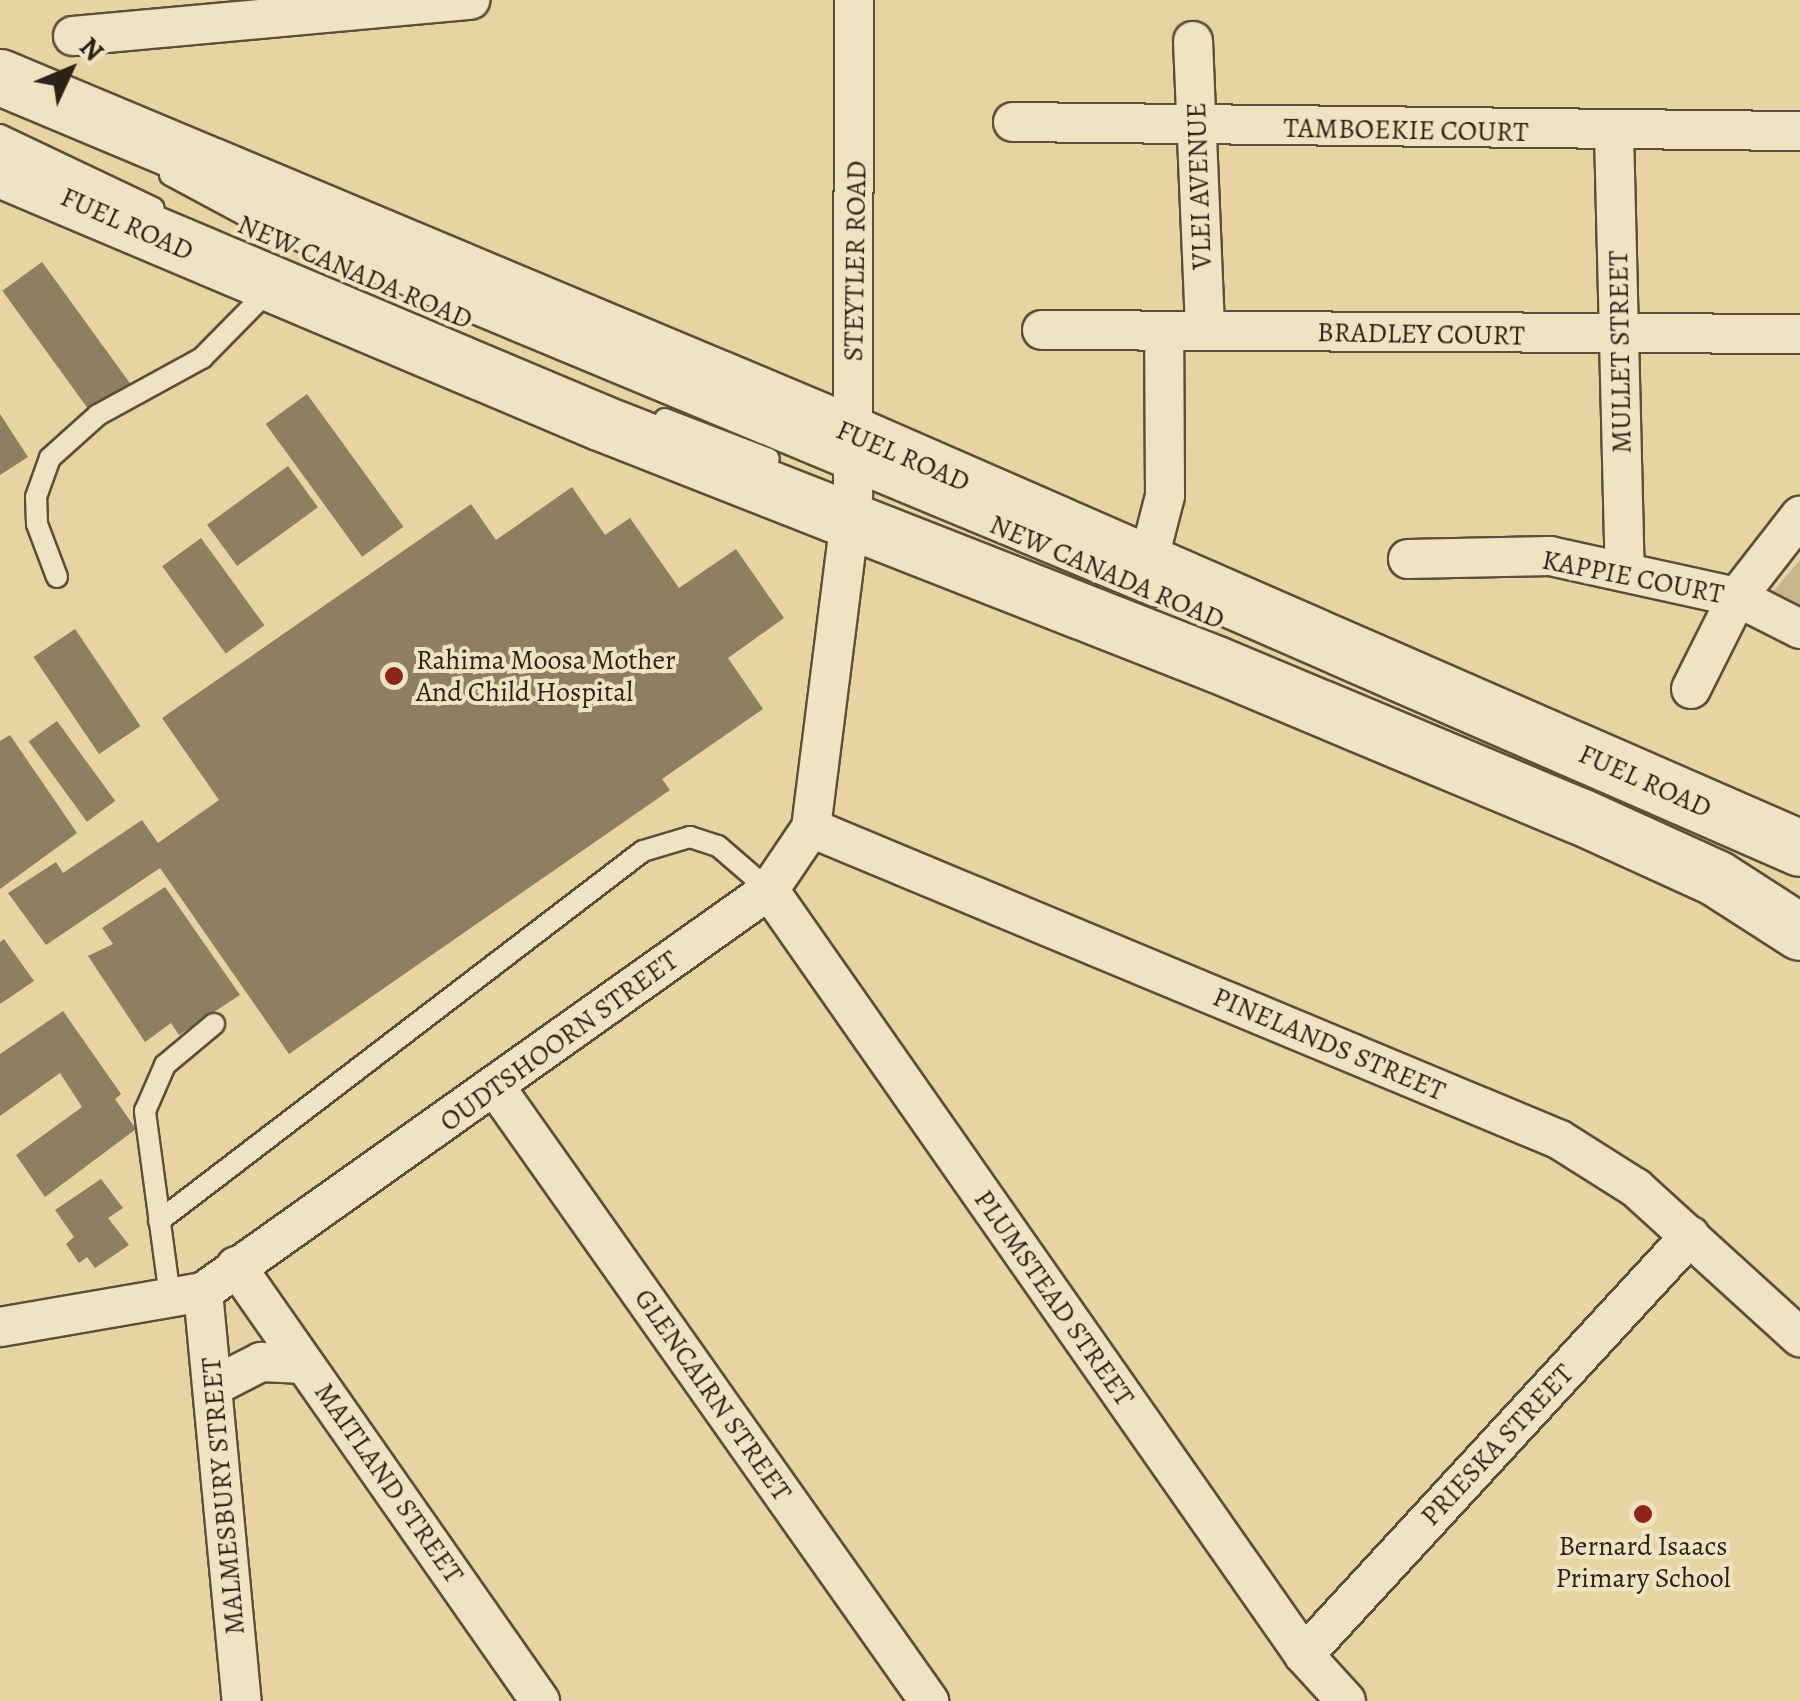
<!DOCTYPE html>
<html>
<head>
<meta charset="utf-8">
<style>
	body { margin:0 }
	#map { position:relative; width:1800px; height:1701px; overflow:hidden; background:#e7d4a2; font-family:Alegreya,serif }
	div>[style] { position:absolute }
	[style*='--x'] { left:calc(var(--x)*1px); top:calc(var(--y)*1px); width:calc(var(--w)*1px); rotate:calc(var(--a)*1deg) }
	.green>* { inset:0; background:#c7b68b }
	.building>* { inset:0; background:#8d7f60; transform-origin:0 0 }
	.roads { filter:drop-shadow(2px 0 #5b4f3a) drop-shadow(-2px 0 #5b4f3a) drop-shadow(0 2px #5b4f3a) drop-shadow(0 -2px #5b4f3a) }
	.lane>* { height:20px; margin:-10px; padding:0 10px; transform-origin:10px; border-radius:10px; background:#efe3c3 }
	.street>* { height:38px; margin:-19px; padding:0 19px; transform-origin:19px; border-radius:19px; background:#efe3c3 }
	.secondary>* { height:55px; margin:-27.5px; padding:0 27.5px; transform-origin:27.5px; border-radius:27.5px; background:#efe3c3 }
	.dots>* { width:28px; height:28px; translate:-50% -50%; box-sizing:border-box; border:5px solid #efe3c3; border-radius:50% }
	span { translate:-50% -50%; white-space:nowrap; text-align:center; line-height:1.15; -webkit-text-stroke:8px #efe3c3; paint-order:stroke }
	.street-label { font-size:28px; color:#2c2318 }
	.poi-label { font-size:28px; color:#2c2318 }
	.left { translate:0 -50%; text-align:left }
	.north { position:absolute; left:20px; top:20px; width:100px; height:100px; -webkit-text-stroke:8px #efe3c3; paint-order:stroke; rotate:46deg; font-size:28px; font-weight:700; line-height:40px; text-align:center; color:#2c2318 }
	.north::after { content:''; display:block; margin:auto; width:35px; height:45px; background:#2c2318; clip-path:polygon(50% 0,100% 100%,50% 72%,0 100%) }
</style>
</head>
<body>
<div id="map">
	<div class="green">
		<i style="clip-path:polygon(1800px 560px,1800px 624px,1761px 606px)"></i>
	</div>
	<div class="building">
		<i style="left:42px;top:262px;width:151px;height:49px;rotate:54deg"></i>
		<i style="left:307px;top:394px;width:164px;height:51px;rotate:54deg"></i>
		<i style="clip-path:polygon(0 414px,28px 457px,0 475px)"></i>
		<i style="left:288px;top:466px;width:51px;height:100px;rotate:54deg"></i>
		<i style="clip-path:polygon(572px 487px,605px 535px,630px 518px,679px 588px,736px 549px,784px 618px,728px 658px,763px 709px,662px 779px,670px 790px,289px 1054px,160px 868px,46px 945px,8px 893px,56px 862px,63px 873px,142px 820px,158px 843px,219px 800px,162px 718px,471px 504px,496px 540px)"></i>
		<i style="left:201px;top:538px;width:108px;height:48px;rotate:54deg"></i>
		<i style="left:75px;top:629px;width:117px;height:50px;rotate:56deg"></i>
		<i style="left:57px;top:721px;width:99px;height:35px;rotate:54deg"></i>
		<i style="clip-path:polygon(10px 735px,77px 833px,0 889px,0 741px)"></i>
		<i style="clip-path:polygon(165px 887px,240px 995px,179px 1035px,171px 1023px,145px 1042px,88px 956px,113px 944px,102px 928px)"></i>
		<i style="clip-path:polygon(4px 939px,34px 981px,0 1004px,0 942px)"></i>
		<i style="clip-path:polygon(63px 1011px,121px 1094px,115px 1099px,136px 1129px,45px 1197px,16px 1155px,82px 1107px,60px 1073px,0 1116px,0 1054px)"></i>
		<i style="clip-path:polygon(101px 1179px,123px 1208px,108px 1218px,129px 1245px,95px 1268px,87px 1257px,79px 1263px,66px 1244px,74px 1237px,55px 1210px)"></i>
	</div>
	<div class="roads">
		<div class="lane">
			<i style="--x:0;--y:135;--w:170;--a:25.4"></i>
			<i style="--x:170;--y:175;--w:110;--a:28.2"></i>
			<i style="--x:267;--y:227;--w:961;--a:22.59"></i>
			<i style="--x:665;--y:419;--w:111;--a:21"></i>
			<i style="--x:57;--y:577;--w:57;--a:-110.7"></i>
			<i style="--x:37;--y:524;--w:27;--a:-92"></i>
			<i style="--x:36;--y:497;--w:41;--a:-70.3"></i>
			<i style="--x:50;--y:458;--w:64;--a:-41.9"></i>
			<i style="--x:98;--y:415;--w:119;--a:-28.7"></i>
			<i style="--x:202;--y:358;--w:98;--a:-45.4"></i>
			<i style="--x:159;--y:1221;--w:609;--a:-37.4"></i>
			<i style="--x:643;--y:851;--w:49;--a:-16.6"></i>
			<i style="--x:690;--y:837;--w:29;--a:18"></i>
			<i style="--x:718;--y:846;--w:67;--a:40.8"></i>
			<i style="--x:170;--y:1297;--w:188;--a:-97.7"></i>
			<i style="--x:145;--y:1111;--w:50;--a:-66.5"></i>
			<i style="--x:165;--y:1065;--w:64;--a:-39.9"></i>
		</div>
		<div class="street">
			<i style="--x:73;--y:36;--w:399;--a:-5.2"></i>
			<i style="--x:1193;--y:41;--w:290;--a:87.6"></i>
			<i style="--x:1013;--y:122;--w:787;--a:0.66"></i>
			<i style="--x:1614;--y:132;--w:440;--a:88.6"></i>
			<i style="--x:1042;--y:330;--w:758;--a:0.3"></i>
			<i style="--x:1408;--y:559;--w:142;--a:-1.2"></i>
			<i style="--x:1550;--y:556;--w:191;--a:12.4"></i>
			<i style="--x:1737;--y:597;--w:71;--a:26.9"></i>
			<i style="--x:1148;--y:562;--w:68;--a:-75.6"></i>
			<i style="--x:1165;--y:496;--w:165;--a:-90.3"></i>
			<i style="--x:1691;--y:689;--w:103;--a:-63.4"></i>
			<i style="--x:1737;--y:597;--w:103;--a:-52.1"></i>
			<i style="--x:811;--y:828;--w:811;--a:22.61"></i>
			<i style="--x:1560;--y:1140;--w:90;--a:32.3"></i>
			<i style="--x:1636;--y:1188;--w:222;--a:42.3"></i>
			<i style="--x:769;--y:890;--w:934;--a:55.03"></i>
			<i style="--x:1304;--y:1655;--w:62;--a:47.6"></i>
			<i style="--x:496;--y:1088;--w:751;--a:54.76"></i>
			<i style="--x:236;--y:1266;--w:531;--a:55.05"></i>
			<i style="--x:203;--y:1292;--w:411;--a:84.6"></i>
			<i style="--x:0;--y:1327;--w:206;--a:-9.8"></i>
			<i style="--x:203;--y:1292;--w:694;--a:-35.38"></i>
			<i style="--x:769;--y:890;--w:75;--a:-55.9"></i>
			<i style="--x:811;--y:828;--w:336;--a:-82.8"></i>
			<i style="--x:853;--y:495;--w:495;--a:-89.9"></i>
			<i style="--x:214;--y:1386;--w:53;--a:-27.1"></i>
			<i style="--x:261;--y:1362;--w:43;--a:2.7"></i>
			<i style="--x:1304;--y:1655;--w:570;--a:-47.35"></i>
		</div>
		<div class="secondary">
			<i style="--x:0;--y:77;--w:924;--a:22.73"></i>
			<i style="--x:852;--y:434;--w:1034;--a:23.59"></i>
			<i style="--x:0;--y:169;--w:653;--a:22.88"></i>
			<i style="--x:602;--y:423;--w:660;--a:21.43"></i>
			<i style="--x:1216;--y:664;--w:394;--a:22.7"></i>
			<i style="--x:1580;--y:816;--w:149;--a:24.5"></i>
			<i style="--x:1716;--y:878;--w:100;--a:32.7"></i>
		</div>
	</div>
	<div class="dots">
		<i style="left:394px;top:676px;background:#8f2418"></i>
		<i style="left:1643px;top:1514px;background:#8f2418"></i>
	</div>
	<div class="street-label">
		<span style="left:1406px;top:130px;rotate:1deg">TAMBOEKIE COURT</span>
		<span style="left:1199px;top:186px;rotate:-92deg">VLEI AVENUE</span>
		<span style="left:127px;top:224px;rotate:24deg">FUEL ROAD</span>
		<span style="left:855px;top:261px;rotate:-89deg">STEYTLER ROAD</span>
		<span style="left:355px;top:272px;rotate:23deg">NEW CANADA ROAD</span>
		<span style="left:1421px;top:334px;rotate:1deg">BRADLEY COURT</span>
		<span style="left:1620px;top:352px;rotate:-91deg">MULLET STREET</span>
		<span style="left:903px;top:456px;rotate:23deg">FUEL ROAD</span>
		<span style="left:1107px;top:572px;rotate:23deg">NEW CANADA ROAD</span>
		<span style="left:1633px;top:577px;rotate:11deg">KAPPIE COURT</span>
		<span style="left:1645px;top:781px;rotate:24deg">FUEL ROAD</span>
		<span style="left:559px;top:1041px;rotate:-36deg">OUDTSHOORN STREET</span>
		<span style="left:1329px;top:1044px;rotate:23deg">PINELANDS STREET</span>
		<span style="left:1054px;top:1298px;rotate:55deg">PLUMSTEAD STREET</span>
		<span style="left:713px;top:1395px;rotate:55deg">GLENCAIRN STREET</span>
		<span style="left:1497px;top:1445px;rotate:-47deg">PRIESKA STREET</span>
		<span style="left:389px;top:1483px;rotate:55deg">MAITLAND STREET</span>
		<span style="left:223px;top:1496px;rotate:-95deg">MALMESBURY STREET</span>
	</div>
	<div class="poi-label">
		<span class="left" style="left:416px;top:676px">Rahima Moosa Mother<br>And Child Hospital</span>
		<span style="left:1643px;top:1562px">Bernard Isaacs<br>Primary School</span>
	</div>
	<div class="north">N</div>
</div>
</body>
</html>
